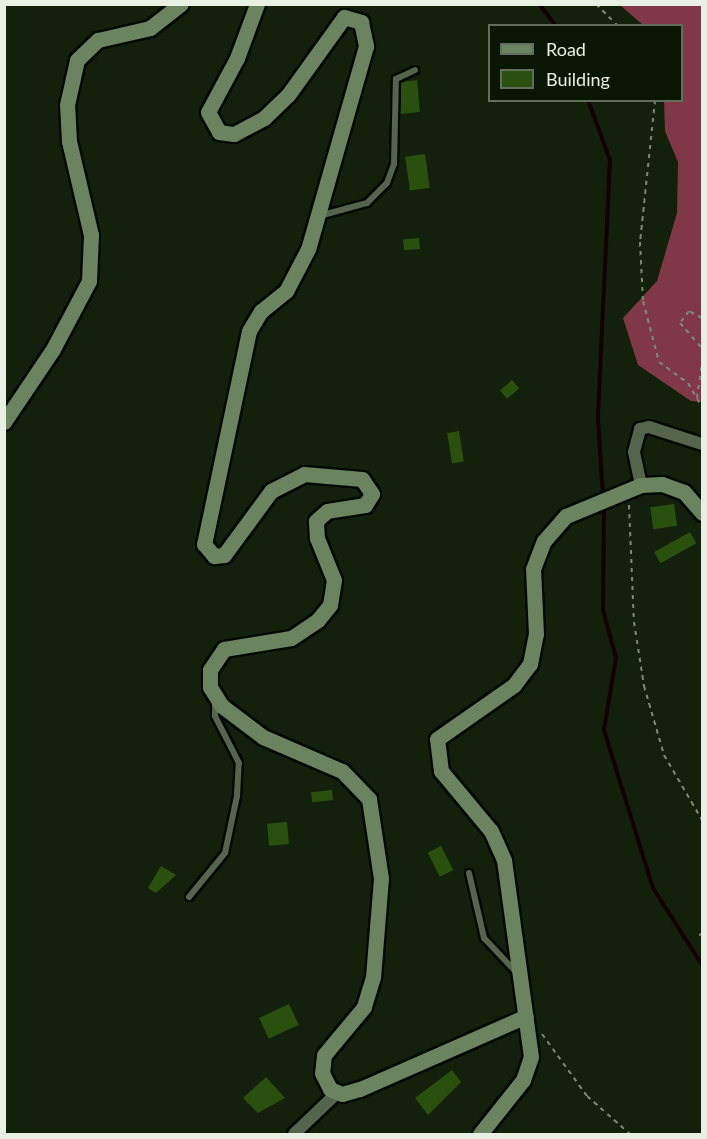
<!DOCTYPE html>
<html>
<head>
<meta charset="utf-8">
<style>
	body { margin:0 }
	#map { position:relative; width:707px; height:1139px; overflow:hidden; background:#13200c; font-family:Lato,sans-serif }
	div>[style] { position:absolute }
	[style*='--x'] { left:calc(var(--x)*1px); top:calc(var(--y)*1px); width:calc(var(--w)*1px); rotate:calc(var(--a)*1deg) }
	.forest>* { inset:0; background:#803747 }
	.stream>* { height:4px; margin:-2px; padding:0 2px; transform-origin:2px; border-radius:2px; background:#130002 }
	.building>* { inset:0; background:#2a5010; transform-origin:0 0 }
	.path>* { height:2px; margin-top:-1px; transform-origin:0; background:repeating-linear-gradient(90deg,#7d8878 0 4.5px,transparent 0 9px) }
	.roads { filter:drop-shadow(2px 0 #020900) drop-shadow(-2px 0 #020900) drop-shadow(0 2px #020900) drop-shadow(0 -2px #020900) }
	.lane>* { height:6px; margin:-3px; padding:0 3px; transform-origin:3px; border-radius:3px; background:#55644d }
	.street>* { height:12px; margin:-6px; padding:0 6px; transform-origin:6px; border-radius:6px; background:#55644d }
	.secondary>* { height:15px; margin:-7.5px; padding:0 7.5px; transform-origin:7.5px; border-radius:7.5px; background:#6b835f }
	span { translate:-50% -50%; white-space:nowrap; text-align:center; line-height:1.15; -webkit-text-stroke:6px #0a1604; paint-order:stroke }
	.frame { position:absolute; inset:0; border:6px solid #e7f0e3; pointer-events:none }
	.legend { position:absolute; left:488px; top:24px; width:195px; height:78px; box-sizing:border-box; background:#0a1604; border:2px solid #626d5d; margin:0; padding:8px 10px; list-style:none; font-size:18px; color:#e7f0e3 }
	.legend li { display:flex; align-items:center; gap:12px; height:30px }
	.legend b { width:30px; border:2px solid #626d5d }
</style>
</head>
<body>
<div id="map">
	<div class="forest">
		<i style="clip-path:polygon(620px 5px,702px 5px,702px 402px,691px 401px,638px 365px,623px 318px,657px 281px,677px 213px,678px 162px,665px 131px,664px 101px,682px 100px,682px 26px,643px 25px)"></i>
	</div>
	<div class="stream">
		<i style="--x:539;--y:4;--w:28;--a:52"></i>
		<i style="--x:588;--y:100;--w:64;--a:69.9"></i>
		<i style="--x:610;--y:160;--w:259;--a:92.7"></i>
		<i style="--x:598;--y:419;--w:78;--a:86.3"></i>
		<i style="--x:604;--y:505;--w:105;--a:90.5"></i>
		<i style="--x:603;--y:610;--w:50;--a:74.8"></i>
		<i style="--x:616;--y:658;--w:73;--a:99.5"></i>
		<i style="--x:604;--y:730;--w:165;--a:72.8"></i>
		<i style="--x:653;--y:888;--w:91;--a:57.5"></i>
	</div>
	<div class="building">
		<i style="clip-path:polygon(417px 80px,420px 112px,400px 114px,401px 82px)"></i>
		<i style="left:425px;top:154px;width:34px;height:20px;rotate:82deg"></i>
		<i style="left:419px;top:238px;width:11px;height:16px;rotate:85deg"></i>
		<i style="left:512px;top:380px;width:11px;height:16px;rotate:49deg"></i>
		<i style="left:459px;top:431px;width:31px;height:12px;rotate:81deg"></i>
		<i style="left:674px;top:504px;width:22px;height:24px;rotate:82deg"></i>
		<i style="left:690px;top:532px;width:13px;height:41px;rotate:61deg"></i>
		<i style="left:332px;top:790px;width:10px;height:21px;rotate:84deg"></i>
		<i style="left:287px;top:822px;width:22px;height:20px;rotate:85deg"></i>
		<i style="left:441px;top:846px;width:27px;height:15px;rotate:63deg"></i>
		<i style="clip-path:polygon(161px 866px,176px 875px,156px 893px,148px 888px)"></i>
		<i style="left:289px;top:1004px;width:23px;height:33px;rotate:65deg"></i>
		<i style="clip-path:polygon(452px 1070px,461px 1082px,428px 1115px,415px 1098px)"></i>
		<i style="clip-path:polygon(266px 1077px,285px 1098px,258px 1113px,243px 1098px)"></i>
	</div>
	<div class="path">
		<i style="--x:596;--y:4;--w:31;--a:45"></i>
		<i style="--x:655;--y:100;--w:143;--a:96"></i>
		<i style="--x:640;--y:242;--w:59;--a:87.1"></i>
		<i style="--x:643;--y:301;--w:63;--a:75.3"></i>
		<i style="--x:659;--y:362;--w:36;--a:36"></i>
		<i style="--x:688;--y:383;--w:28;--a:60"></i>
		<i style="--x:702;--y:318;--w:15;--a:-152"></i>
		<i style="--x:689;--y:311;--w:15;--a:127"></i>
		<i style="--x:680;--y:323;--w:33;--a:49"></i>
		<i style="--x:697;--y:398;--w:36;--a:-82"></i>
		<i style="--x:629;--y:505;--w:117;--a:87.6"></i>
		<i style="--x:634;--y:622;--w:65;--a:81.1"></i>
		<i style="--x:644;--y:686;--w:72;--a:73.8"></i>
		<i style="--x:664;--y:755;--w:75;--a:59.7"></i>
		<i style="--x:699;--y:935;--w:3;--a:-18"></i>
		<i style="--x:542;--y:1034;--w:77;--a:54"></i>
		<i style="--x:587;--y:1096;--w:57;--a:41.5"></i>
	</div>
	<div class="roads">
		<div class="lane">
			<i style="--x:319;--y:216;--w:50;--a:-15.2"></i>
			<i style="--x:367;--y:203;--w:28;--a:-45"></i>
			<i style="--x:387;--y:183;--w:20;--a:-70"></i>
			<i style="--x:394;--y:164;--w:85;--a:-88.7"></i>
			<i style="--x:396;--y:79;--w:21;--a:-25"></i>
			<i style="--x:469;--y:873;--w:67;--a:77"></i>
			<i style="--x:484;--y:938;--w:47;--a:46.7"></i>
			<i style="--x:189;--y:897;--w:57;--a:-50.7"></i>
			<i style="--x:225;--y:853;--w:58;--a:-78.1"></i>
			<i style="--x:237;--y:796;--w:33;--a:-87"></i>
			<i style="--x:239;--y:763;--w:53;--a:-117.1"></i>
			<i style="--x:215;--y:716;--w:14;--a:-90"></i>
		</div>
		<div class="street">
			<i style="--x:641;--y:485;--w:34;--a:-102"></i>
			<i style="--x:634;--y:452;--w:24;--a:-75"></i>
			<i style="--x:640;--y:429;--w:9;--a:-13"></i>
			<i style="--x:649;--y:427;--w:56;--a:17.8"></i>
			<i style="--x:294;--y:1134;--w:59;--a:-43.6"></i>
		</div>
		<div class="secondary">
			<i style="--x:257;--y:4;--w:58;--a:110.3"></i>
			<i style="--x:237;--y:58;--w:61;--a:118.2"></i>
			<i style="--x:208;--y:112;--w:23;--a:61"></i>
			<i style="--x:219;--y:132;--w:15;--a:8"></i>
			<i style="--x:234;--y:134;--w:34;--a:-28"></i>
			<i style="--x:264;--y:118;--w:33;--a:-44"></i>
			<i style="--x:288;--y:95;--w:96;--a:-54.3"></i>
			<i style="--x:344;--y:17;--w:18;--a:16"></i>
			<i style="--x:361;--y:22;--w:25;--a:78"></i>
			<i style="--x:366;--y:46;--w:211;--a:105.9"></i>
			<i style="--x:308;--y:249;--w:47;--a:117.6"></i>
			<i style="--x:286;--y:291;--w:32;--a:141"></i>
			<i style="--x:261;--y:311;--w:23;--a:121"></i>
			<i style="--x:249;--y:331;--w:218;--a:101.9"></i>
			<i style="--x:204;--y:544;--w:16;--a:50"></i>
			<i style="--x:214;--y:556;--w:10;--a:-6"></i>
			<i style="--x:224;--y:555;--w:79;--a:-53.7"></i>
			<i style="--x:271;--y:491;--w:37;--a:-27"></i>
			<i style="--x:304;--y:474;--w:58;--a:4.9"></i>
			<i style="--x:362;--y:479;--w:18;--a:56"></i>
			<i style="--x:372;--y:494;--w:13;--a:122"></i>
			<i style="--x:365;--y:505;--w:38;--a:171"></i>
			<i style="--x:327;--y:511;--w:15;--a:138"></i>
			<i style="--x:316;--y:521;--w:17;--a:87"></i>
			<i style="--x:317;--y:538;--w:45;--a:68"></i>
			<i style="--x:334;--y:580;--w:25;--a:99"></i>
			<i style="--x:330;--y:605;--w:19;--a:129"></i>
			<i style="--x:318;--y:620;--w:32;--a:146"></i>
			<i style="--x:291;--y:638;--w:68;--a:170.7"></i>
			<i style="--x:224;--y:649;--w:25;--a:124"></i>
			<i style="--x:210;--y:670;--w:17;--a:90"></i>
			<i style="--x:210;--y:687;--w:22;--a:58"></i>
			<i style="--x:222;--y:706;--w:51;--a:37.1"></i>
			<i style="--x:263;--y:737;--w:86;--a:23.3"></i>
			<i style="--x:342;--y:771;--w:39;--a:46"></i>
			<i style="--x:369;--y:799;--w:80;--a:81.4"></i>
			<i style="--x:381;--y:878;--w:99;--a:94.6"></i>
			<i style="--x:373;--y:977;--w:31;--a:107"></i>
			<i style="--x:364;--y:1007;--w:62;--a:129.8"></i>
			<i style="--x:324;--y:1055;--w:18;--a:96"></i>
			<i style="--x:322;--y:1073;--w:18;--a:63"></i>
			<i style="--x:330;--y:1089;--w:13;--a:23"></i>
			<i style="--x:342;--y:1094;--w:19;--a:-16"></i>
			<i style="--x:360;--y:1089;--w:181;--a:-23.7"></i>
			<i style="--x:4;--y:422;--w:88;--a:-56.1"></i>
			<i style="--x:53;--y:349;--w:77;--a:-62.1"></i>
			<i style="--x:89;--y:281;--w:46;--a:-87.5"></i>
			<i style="--x:91;--y:235;--w:97;--a:-103.2"></i>
			<i style="--x:69;--y:141;--w:36;--a:-93"></i>
			<i style="--x:67;--y:105;--w:46;--a:-77.5"></i>
			<i style="--x:77;--y:60;--w:29;--a:-44"></i>
			<i style="--x:98;--y:40;--w:53;--a:-13"></i>
			<i style="--x:150;--y:28;--w:39;--a:-38"></i>
			<i style="--x:480;--y:1134;--w:69;--a:-51.5"></i>
			<i style="--x:523;--y:1080;--w:24;--a:-71"></i>
			<i style="--x:531;--y:1057;--w:199;--a:-97.8"></i>
			<i style="--x:504;--y:860;--w:32;--a:-114"></i>
			<i style="--x:491;--y:831;--w:78;--a:-129.8"></i>
			<i style="--x:441;--y:771;--w:32;--a:-97"></i>
			<i style="--x:437;--y:739;--w:94;--a:-35"></i>
			<i style="--x:514;--y:685;--w:26;--a:-53"></i>
			<i style="--x:530;--y:664;--w:31;--a:-79"></i>
			<i style="--x:536;--y:634;--w:65;--a:-92.6"></i>
			<i style="--x:533;--y:569;--w:30;--a:-69"></i>
			<i style="--x:544;--y:541;--w:33;--a:-49"></i>
			<i style="--x:566;--y:516;--w:81;--a:-22.5"></i>
			<i style="--x:641;--y:485;--w:21;--a:-3"></i>
			<i style="--x:662;--y:484;--w:23;--a:20"></i>
			<i style="--x:684;--y:492;--w:28;--a:49"></i>
		</div>
	</div>
	<div class="frame"></div>
	<ul class="legend">
	<li><b style="height:8px;background:#6b835f"></b>Road</li>
	<li><b style="height:16px;background:#2a5010"></b>Building</li>
	</ul>
</div>
</body>
</html>
